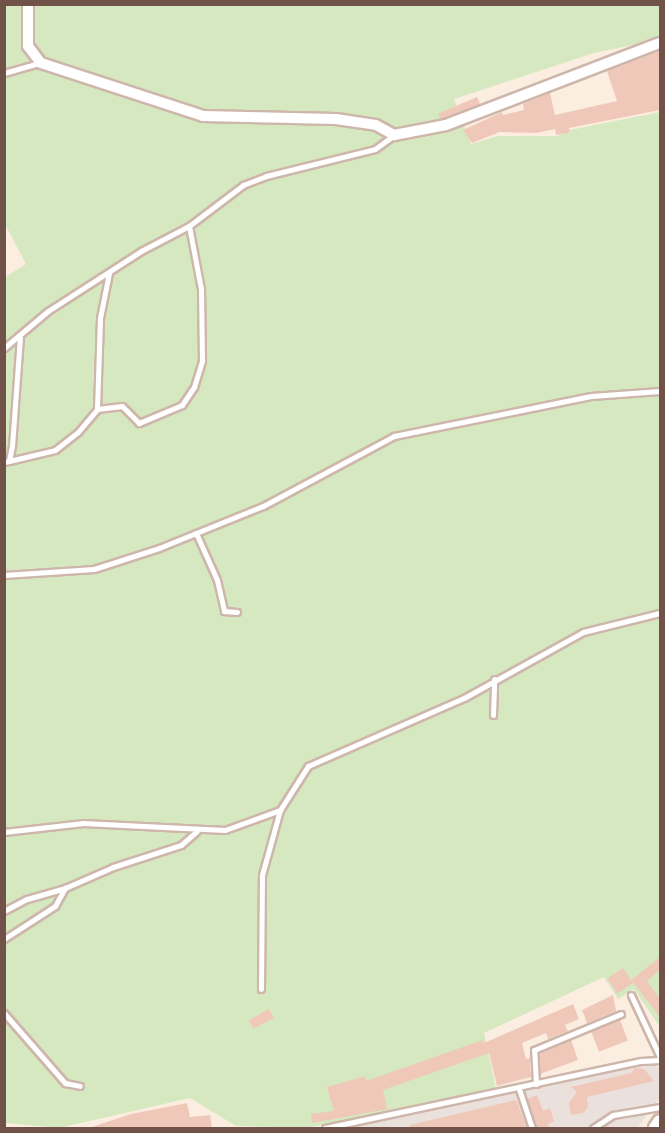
<!DOCTYPE html>
<html>
<head>
<meta charset="utf-8">
<style>
	body { margin:0 }
	#map { position:relative; width:665px; height:1133px; overflow:hidden; background:#fbeee1; font-family:"PT Sans Narrow",sans-serif }
	div>[style] { position:absolute }
	[style*='--x'] { left:calc(var(--x)*1px); top:calc(var(--y)*1px); width:calc(var(--w)*1px); rotate:calc(var(--a)*1deg) }
	.industrial>* { inset:0; background:#eae1dc }
	.green>* { inset:0; background:#d5e8c0 }
	.building>* { inset:0; background:#f0c8b9; transform-origin:0 0 }
	.roads { filter:drop-shadow(2px 0 #ceb6ab) drop-shadow(-2px 0 #ceb6ab) drop-shadow(0 2px #ceb6ab) drop-shadow(0 -2px #ceb6ab) }
	.lane>* { height:5px; margin:-2.5px; padding:0 2.5px; transform-origin:2.5px; border-radius:2.5px; background:#fff }
	.street>* { height:10px; margin:-5px; padding:0 5px; transform-origin:5px; border-radius:5px; background:#fff }
	.secondary>* { height:14px; margin:-7px; padding:0 7px; transform-origin:7px; border-radius:7px; background:#fff }
	span { translate:-50% -50%; white-space:nowrap; text-align:center; line-height:1.15; -webkit-text-stroke:6px #fff2e6; paint-order:stroke }
	.frame { position:absolute; inset:0; border:6px solid #715249; pointer-events:none }
</style>
</head>
<body>
<div id="map">
	<div class="industrial">
		<i style="clip-path:polygon(650px 1062px,660px 1068px,660px 1098px,637px 1128px,345px 1128px)"></i>
	</div>
	<div class="green">
		<i style="clip-path:polygon(4px 5px,660px 5px,660px 36px,652px 41px,594px 53px,454px 99px,471px 144px,498px 136px,557px 136px,570px 130px,660px 112px,660px 1027px,634px 989px,618px 999px,604px 977px,484px 1033px,496px 1089px,307px 1128px,236px 1126px,190px 1098px,59px 1128px,5px 1123px,4px 278px,26px 264px,5px 224px)"></i>
	</div>
	<div class="building">
		<i style="clip-path:polygon(660px 51px,660px 110px,569px 128px,570px 132px,556px 135px,555px 129px,536px 133px,500px 132px,472px 143px,463px 130px,502px 112px,503px 115px,524px 110px,523px 104px,550px 93px,555px 115px,617px 101px,607px 71px)"></i>
		<i style="left:477px;top:97px;width:8px;height:42px;rotate:67deg"></i>
		<i style="clip-path:polygon(660px 957px,660px 970px,647px 981px,660px 999px,660px 1017px,631px 980px)"></i>
		<i style="left:623px;top:968px;width:18px;height:19px;rotate:56deg"></i>
		<i style="clip-path:polygon(613px 995px,616px 1011px,587px 1023px,582px 1010px)"></i>
		<i style="clip-path:polygon(573px 1004px,579px 1019px,565px 1025px,568px 1031px,548px 1039px,546px 1033px,522px 1043px,526px 1059px,530px 1058px,531px 1077px,497px 1086px,489px 1053px,383px 1090px,387px 1109px,312px 1123px,311px 1114px,334px 1111px,327px 1087px,365px 1076px,366px 1081px,483px 1040px,484px 1043px)"></i>
		<i style="left:269px;top:1009px;width:10px;height:23px;rotate:61deg"></i>
		<i style="left:620px;top:1020px;width:22px;height:31px;rotate:69deg"></i>
		<i style="clip-path:polygon(571px 1040px,578px 1060px,540px 1074px,539px 1054px)"></i>
		<i style="clip-path:polygon(635px 1068px,644px 1069px,654px 1081px,587px 1097px,588px 1107px,583px 1113px,571px 1115px,569px 1103px,577px 1092px,571px 1087px,631px 1073px)"></i>
		<i style="clip-path:polygon(537px 1095px,543px 1111px,550px 1108px,554px 1121px,548px 1124px,549px 1128px,537px 1128px,527px 1099px)"></i>
		<i style="clip-path:polygon(516px 1100px,527px 1128px,410px 1128px,410px 1125px)"></i>
		<i style="clip-path:polygon(187px 1103px,190px 1117px,210px 1115px,212px 1128px,89px 1128px,131px 1114px)"></i>
	</div>
	<div class="roads">
		<div class="lane">
			<i style="--x:4;--y:73;--w:36;--a:-16"></i>
			<i style="--x:189;--y:226;--w:68;--a:-37.2"></i>
			<i style="--x:243;--y:185;--w:25;--a:-21"></i>
			<i style="--x:266;--y:176;--w:112;--a:-13.9"></i>
			<i style="--x:375;--y:149;--w:24;--a:-36"></i>
			<i style="--x:4;--y:348;--w:57;--a:-40.1"></i>
			<i style="--x:48;--y:311;--w:111;--a:-32.8"></i>
			<i style="--x:141;--y:251;--w:54;--a:-27.5"></i>
			<i style="--x:189;--y:226;--w:64;--a:79.2"></i>
			<i style="--x:201;--y:289;--w:72;--a:89.2"></i>
			<i style="--x:202;--y:361;--w:27;--a:107"></i>
			<i style="--x:194;--y:387;--w:22;--a:124"></i>
			<i style="--x:182;--y:405;--w:47;--a:157.3"></i>
			<i style="--x:139;--y:423;--w:24;--a:-135"></i>
			<i style="--x:122;--y:406;--w:25;--a:173"></i>
			<i style="--x:97;--y:409;--w:91;--a:-88.1"></i>
			<i style="--x:100;--y:318;--w:46;--a:-78.7"></i>
			<i style="--x:9;--y:461;--w:47;--a:-13.4"></i>
			<i style="--x:55;--y:450;--w:29;--a:-38"></i>
			<i style="--x:78;--y:432;--w:30;--a:-50"></i>
			<i style="--x:4;--y:462;--w:5;--a:-11"></i>
			<i style="--x:9;--y:461;--w:15;--a:-79"></i>
			<i style="--x:12;--y:446;--w:109;--a:-85.8"></i>
			<i style="--x:196;--y:533;--w:51;--a:65.9"></i>
			<i style="--x:217;--y:580;--w:32;--a:77"></i>
			<i style="--x:224;--y:611;--w:13;--a:4"></i>
			<i style="--x:4;--y:575;--w:90;--a:-3.8"></i>
			<i style="--x:94;--y:569;--w:68;--a:-17.9"></i>
			<i style="--x:159;--y:548;--w:112;--a:-22"></i>
			<i style="--x:263;--y:506;--w:149;--a:-28.1"></i>
			<i style="--x:394;--y:436;--w:201;--a:-11.5"></i>
			<i style="--x:591;--y:396;--w:69;--a:-4.1"></i>
			<i style="--x:493;--y:715;--w:36;--a:-88"></i>
			<i style="--x:4;--y:832;--w:80;--a:-6.5"></i>
			<i style="--x:83;--y:823;--w:142;--a:2.8"></i>
			<i style="--x:225;--y:830;--w:59;--a:-20"></i>
			<i style="--x:4;--y:911;--w:26;--a:-28"></i>
			<i style="--x:27;--y:899;--w:40;--a:-16"></i>
			<i style="--x:4;--y:939;--w:61;--a:-32.9"></i>
			<i style="--x:55;--y:906;--w:21;--a:-61"></i>
			<i style="--x:65;--y:888;--w:52;--a:-23.6"></i>
			<i style="--x:113;--y:867;--w:71;--a:-17.9"></i>
			<i style="--x:181;--y:845;--w:21;--a:-41"></i>
			<i style="--x:261;--y:989;--w:114;--a:-89.5"></i>
			<i style="--x:262;--y:875;--w:67;--a:-74.5"></i>
			<i style="--x:280;--y:810;--w:52;--a:-57.5"></i>
			<i style="--x:308;--y:766;--w:170;--a:-23.6"></i>
			<i style="--x:464;--y:698;--w:136;--a:-29"></i>
			<i style="--x:583;--y:632;--w:79;--a:-13.9"></i>
			<i style="--x:631;--y:995;--w:68;--a:64.9"></i>
			<i style="--x:4;--y:1013;--w:93;--a:48.9"></i>
			<i style="--x:65;--y:1083;--w:15;--a:11"></i>
			<i style="--x:536;--y:1084;--w:34;--a:-93"></i>
			<i style="--x:534;--y:1050;--w:94;--a:-22.5"></i>
			<i style="--x:519;--y:1089;--w:41;--a:71.6"></i>
			<i style="--x:325;--y:1128;--w:323;--a:-12"></i>
			<i style="--x:641;--y:1061;--w:19;--a:-3"></i>
			<i style="--x:593;--y:1128;--w:24;--a:-33"></i>
			<i style="--x:613;--y:1115;--w:48;--a:-9.7"></i>
		</div>
		<div class="street">
			<i style="--x:28;--y:4;--w:42;--a:90"></i>
			<i style="--x:28;--y:46;--w:21;--a:53"></i>
			<i style="--x:41;--y:63;--w:170;--a:18.1"></i>
			<i style="--x:203;--y:116;--w:133;--a:1.3"></i>
			<i style="--x:336;--y:119;--w:40;--a:8.5"></i>
			<i style="--x:376;--y:125;--w:21;--a:29"></i>
			<i style="--x:394;--y:135;--w:53;--a:-10.9"></i>
			<i style="--x:446;--y:125;--w:229;--a:-21"></i>
		</div>
		<div class="secondary">
			<i style="--x:656;--y:1128;--w:7;--a:-56"></i>
		</div>
	</div>
	<div class="frame"></div>
</div>
</body>
</html>
